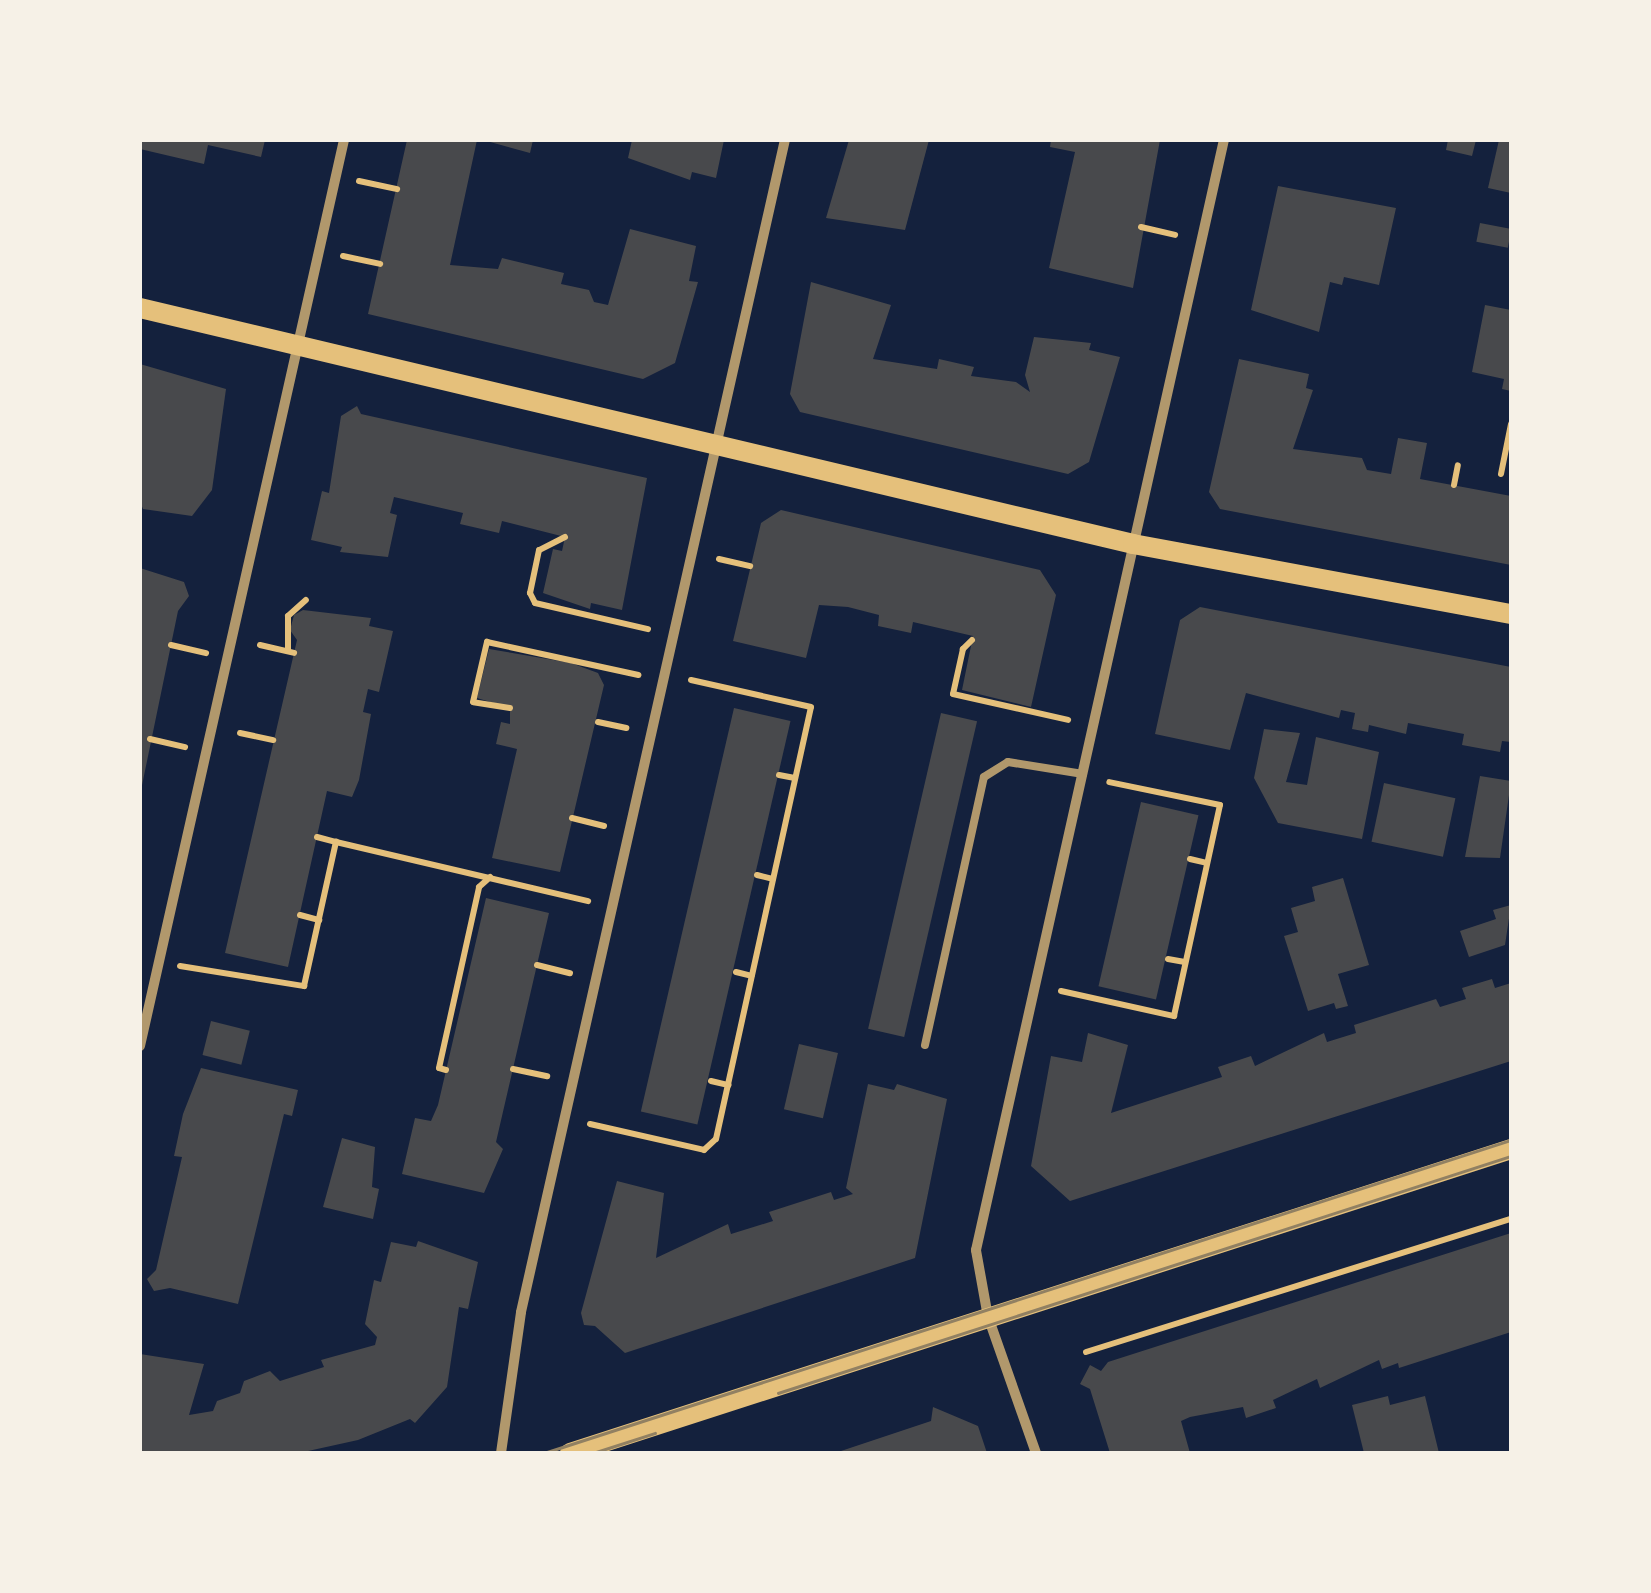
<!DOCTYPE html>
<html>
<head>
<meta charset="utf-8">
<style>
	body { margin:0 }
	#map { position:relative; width:1651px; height:1593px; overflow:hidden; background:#14213d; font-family:Poppins,sans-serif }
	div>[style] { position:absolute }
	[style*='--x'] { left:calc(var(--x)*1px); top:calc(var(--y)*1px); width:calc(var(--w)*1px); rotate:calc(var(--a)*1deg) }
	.building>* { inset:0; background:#48494c; transform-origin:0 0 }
	.path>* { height:6px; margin:-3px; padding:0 3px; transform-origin:3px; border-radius:3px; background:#e5c07b }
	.service>* { height:8px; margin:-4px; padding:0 4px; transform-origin:4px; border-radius:4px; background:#b1986c }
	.minor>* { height:10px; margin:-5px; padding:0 5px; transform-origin:5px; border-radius:5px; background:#b1986c }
	.secondary>* { height:20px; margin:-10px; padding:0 10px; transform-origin:10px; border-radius:10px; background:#e5c07b }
	.tram>* { height:2.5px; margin:-1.25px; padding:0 1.25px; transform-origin:1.25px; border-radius:1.25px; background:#918062 }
	span { translate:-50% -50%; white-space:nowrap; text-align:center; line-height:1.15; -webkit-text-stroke:8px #f6f1e7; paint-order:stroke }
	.frame { position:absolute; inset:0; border:142px solid #f6f1e7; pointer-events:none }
</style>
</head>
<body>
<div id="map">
	<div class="building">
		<i style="clip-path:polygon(140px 140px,265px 140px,261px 157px,208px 145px,204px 164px,140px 149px)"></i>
		<i style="clip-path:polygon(407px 140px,477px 140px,450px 265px,498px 269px,502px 258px,564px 273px,561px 284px,589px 290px,594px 302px,608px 305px,630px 229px,696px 246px,689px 281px,698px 282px,675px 363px,643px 379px,368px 314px)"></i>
		<i style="clip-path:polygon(483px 140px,533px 140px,530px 153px)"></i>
		<i style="clip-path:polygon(632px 140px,724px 140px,716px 178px,692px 172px,690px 180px,628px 158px)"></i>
		<i style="clip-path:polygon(849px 140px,929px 140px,905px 230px,826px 218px)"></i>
		<i style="clip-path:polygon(1051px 140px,1160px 140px,1133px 288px,1049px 268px,1075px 152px,1050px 147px)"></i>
		<i style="clip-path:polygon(1448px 140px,1476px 140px,1472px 156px,1446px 150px)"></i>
		<i style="clip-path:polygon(1499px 140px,1511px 140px,1511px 193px,1488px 188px)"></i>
		<i style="clip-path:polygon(1278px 186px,1396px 208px,1379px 285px,1344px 277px,1342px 285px,1330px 282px,1319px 332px,1251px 310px)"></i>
		<i style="left:1480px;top:223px;width:32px;height:19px;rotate:11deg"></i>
		<i style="clip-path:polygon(811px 282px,891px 305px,873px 359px,937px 369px,939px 359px,974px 367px,971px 376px,1016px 382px,1030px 392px,1025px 375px,1034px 337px,1091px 343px,1089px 350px,1120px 357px,1089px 462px,1068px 474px,800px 412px,790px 394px)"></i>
		<i style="clip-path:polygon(1485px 305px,1511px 310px,1511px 391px,1502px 389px,1504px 379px,1472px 372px)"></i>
		<i style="clip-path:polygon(1239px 359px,1309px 374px,1306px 388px,1313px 390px,1293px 449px,1362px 458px,1367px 470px,1391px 474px,1398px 438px,1427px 443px,1420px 479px,1511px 496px,1511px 565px,1220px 509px,1209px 492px)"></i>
		<i style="clip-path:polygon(140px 364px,226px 389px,212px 490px,192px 516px,143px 509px,140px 502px)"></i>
		<i style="clip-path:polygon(357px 406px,361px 414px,647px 478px,622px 610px,591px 603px,590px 609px,543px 593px,553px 549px,562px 551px,565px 537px,502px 521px,499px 533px,460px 524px,463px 513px,394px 497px,390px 513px,397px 515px,388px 557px,340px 552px,342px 547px,311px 540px,322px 491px,329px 493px,341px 416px)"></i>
		<i style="clip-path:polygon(781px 510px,1040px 570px,1056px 595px,1031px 707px,962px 690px,973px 636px,913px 622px,911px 633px,878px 626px,879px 615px,848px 607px,819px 605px,806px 658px,733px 641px,761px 523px)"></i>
		<i style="clip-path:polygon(140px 568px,184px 582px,189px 596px,178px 611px,140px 795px)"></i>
		<i style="clip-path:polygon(1200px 607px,1511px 667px,1511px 742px,1502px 741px,1500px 752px,1462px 745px,1464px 734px,1408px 723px,1406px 734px,1369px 725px,1368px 732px,1352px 729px,1355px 713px,1341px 710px,1339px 718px,1246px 693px,1230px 750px,1155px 734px,1180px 620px)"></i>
		<i style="clip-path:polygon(303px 610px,371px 618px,369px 626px,393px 631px,379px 692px,368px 689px,363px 712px,371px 714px,359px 780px,352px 797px,327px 791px,288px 967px,225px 953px,297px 640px,290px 630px,294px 615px)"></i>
		<i style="clip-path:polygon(489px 649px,571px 663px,598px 673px,604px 685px,560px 872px,492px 858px,517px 749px,496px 744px,501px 722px,510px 724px,510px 708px,477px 698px)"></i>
		<i style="left:734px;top:708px;width:58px;height:414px;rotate:13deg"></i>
		<i style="left:941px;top:713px;width:37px;height:324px;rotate:13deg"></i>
		<i style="clip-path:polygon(1264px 729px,1300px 733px,1286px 782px,1307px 785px,1316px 737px,1379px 752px,1362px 839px,1278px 823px,1254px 778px)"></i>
		<i style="clip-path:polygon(1480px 776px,1511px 781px,1500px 858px,1465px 857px)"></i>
		<i style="left:1384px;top:783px;width:73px;height:60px;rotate:12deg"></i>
		<i style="left:1141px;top:802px;width:59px;height:189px;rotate:13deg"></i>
		<i style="clip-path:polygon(1343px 878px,1369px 965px,1338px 974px,1348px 1006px,1336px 1009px,1334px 1003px,1308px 1011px,1284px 936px,1298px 932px,1291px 908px,1315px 901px,1312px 887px)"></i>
		<i style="clip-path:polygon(486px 898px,549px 913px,496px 1142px,503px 1149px,484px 1193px,402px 1174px,415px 1118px,431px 1121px,438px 1105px)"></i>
		<i style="clip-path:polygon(1511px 905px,1505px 945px,1469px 957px,1460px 931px,1496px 919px,1493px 910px)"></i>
		<i style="clip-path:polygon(1492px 979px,1495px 988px,1511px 983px,1511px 1061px,1070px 1201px,1031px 1166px,1051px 1056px,1082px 1062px,1088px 1033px,1128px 1045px,1111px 1113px,1222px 1077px,1218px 1067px,1251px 1056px,1255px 1066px,1324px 1033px,1327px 1042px,1356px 1033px,1354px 1025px,1436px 999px,1440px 1007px,1466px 999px,1462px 988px)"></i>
		<i style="left:211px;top:1021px;width:40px;height:35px;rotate:14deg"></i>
		<i style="left:799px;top:1044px;width:40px;height:67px;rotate:13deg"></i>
		<i style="clip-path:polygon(201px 1068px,298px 1090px,292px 1116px,284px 1114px,238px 1304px,170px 1288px,154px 1291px,147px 1279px,156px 1270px,182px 1157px,174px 1156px,183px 1114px)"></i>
		<i style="clip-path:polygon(868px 1084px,894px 1090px,897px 1084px,947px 1099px,915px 1258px,625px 1353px,595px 1326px,584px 1325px,581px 1313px,617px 1181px,664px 1193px,656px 1258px,728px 1224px,731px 1234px,773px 1221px,769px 1212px,831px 1192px,834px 1200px,853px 1194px,846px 1188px)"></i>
		<i style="clip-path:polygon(342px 1138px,375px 1147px,372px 1187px,379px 1189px,373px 1219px,323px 1207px)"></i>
		<i style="clip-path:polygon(1511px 1233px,1511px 1332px,1399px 1368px,1398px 1363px,1382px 1369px,1379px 1360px,1320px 1388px,1317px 1379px,1273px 1400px,1276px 1408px,1246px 1418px,1243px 1407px,1190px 1417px,1181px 1421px,1190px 1453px,1110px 1453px,1090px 1389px,1080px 1384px,1090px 1365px,1101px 1371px,1108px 1362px)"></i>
		<i style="clip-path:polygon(418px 1241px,478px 1262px,468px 1309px,459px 1307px,447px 1387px,415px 1423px,410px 1419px,358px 1440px,299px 1453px,140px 1453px,140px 1354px,204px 1364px,189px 1415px,213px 1411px,217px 1401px,240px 1393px,244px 1381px,270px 1371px,280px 1381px,324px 1367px,321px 1360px,375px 1345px,377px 1337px,365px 1324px,374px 1280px,381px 1282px,391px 1242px,416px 1247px)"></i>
		<i style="clip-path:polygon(1388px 1396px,1390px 1405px,1425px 1396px,1439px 1453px,1364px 1453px,1352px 1405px)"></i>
		<i style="clip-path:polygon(933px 1407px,978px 1426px,987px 1453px,835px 1453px,931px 1421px)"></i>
	</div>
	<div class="path">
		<i style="--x:359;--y:181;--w:39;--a:12"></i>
		<i style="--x:1141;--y:227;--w:35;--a:13"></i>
		<i style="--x:343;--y:256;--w:38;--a:12"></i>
		<i style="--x:1501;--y:474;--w:51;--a:-78.7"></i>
		<i style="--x:1454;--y:485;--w:20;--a:-79"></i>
		<i style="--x:565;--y:537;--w:29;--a:153"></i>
		<i style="--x:539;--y:550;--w:44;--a:101.8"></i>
		<i style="--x:530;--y:593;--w:11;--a:63"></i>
		<i style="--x:535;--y:603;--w:116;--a:13"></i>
		<i style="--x:719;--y:559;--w:32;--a:13"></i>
		<i style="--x:972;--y:640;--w:13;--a:135"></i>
		<i style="--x:963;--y:649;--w:46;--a:102.5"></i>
		<i style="--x:953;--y:694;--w:118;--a:12.7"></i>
		<i style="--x:171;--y:645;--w:36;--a:13"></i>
		<i style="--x:260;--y:645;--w:35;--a:13"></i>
		<i style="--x:288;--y:651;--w:35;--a:-90"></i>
		<i style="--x:288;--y:616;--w:24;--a:-42"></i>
		<i style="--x:510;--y:708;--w:37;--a:-171"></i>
		<i style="--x:473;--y:702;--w:62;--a:-76.9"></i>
		<i style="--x:487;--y:642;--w:155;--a:12.3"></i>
		<i style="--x:598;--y:722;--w:29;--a:12"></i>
		<i style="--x:240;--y:733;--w:34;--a:12"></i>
		<i style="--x:150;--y:739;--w:36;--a:13"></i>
		<i style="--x:779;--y:775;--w:16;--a:11"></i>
		<i style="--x:572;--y:818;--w:33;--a:14"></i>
		<i style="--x:317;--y:837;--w:20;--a:15"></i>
		<i style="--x:1190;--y:859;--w:17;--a:13"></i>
		<i style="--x:757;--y:875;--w:16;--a:14"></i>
		<i style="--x:300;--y:915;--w:20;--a:15"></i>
		<i style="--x:1168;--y:959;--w:17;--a:10"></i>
		<i style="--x:537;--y:965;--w:34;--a:14"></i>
		<i style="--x:180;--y:966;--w:126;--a:9.2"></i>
		<i style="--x:304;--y:986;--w:148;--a:-77.5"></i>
		<i style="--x:336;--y:842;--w:259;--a:13.2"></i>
		<i style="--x:736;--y:972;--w:16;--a:14"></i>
		<i style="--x:1061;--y:991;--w:116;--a:12.5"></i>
		<i style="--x:1174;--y:1016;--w:216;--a:-77.7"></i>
		<i style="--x:1220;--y:805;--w:113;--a:-168.3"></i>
		<i style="--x:513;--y:1069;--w:35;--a:12"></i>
		<i style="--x:446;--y:1070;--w:7;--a:-164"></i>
		<i style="--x:439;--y:1068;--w:185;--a:-77.5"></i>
		<i style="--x:479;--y:887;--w:15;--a:-42"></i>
		<i style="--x:711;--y:1081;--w:18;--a:13"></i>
		<i style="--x:590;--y:1124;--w:117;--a:12.8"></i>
		<i style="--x:704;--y:1150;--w:16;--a:-43"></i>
		<i style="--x:716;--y:1139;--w:442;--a:-77.6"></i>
		<i style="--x:811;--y:707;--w:123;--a:-167.3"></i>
		<i style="--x:1086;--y:1352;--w:445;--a:-17.4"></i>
	</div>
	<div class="service">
		<i style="--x:925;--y:1045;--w:274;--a:-77.6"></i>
		<i style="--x:984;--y:777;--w:28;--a:-32"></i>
		<i style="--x:1008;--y:762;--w:76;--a:9.1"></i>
	</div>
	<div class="minor">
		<i style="--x:140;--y:1046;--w:929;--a:-77.31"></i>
		<i style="--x:501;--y:1453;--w:142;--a:-81.9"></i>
		<i style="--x:521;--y:1312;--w:1201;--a:-77.31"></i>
		<i style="--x:1036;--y:1453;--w:144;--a:-109.4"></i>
		<i style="--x:988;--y:1317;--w:68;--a:-100.2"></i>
		<i style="--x:976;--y:1250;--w:1137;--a:-77.41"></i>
	</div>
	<div class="secondary">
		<i style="--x:140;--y:308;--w:1021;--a:13.37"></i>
		<i style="--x:1133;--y:544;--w:384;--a:10.5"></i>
		<i style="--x:570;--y:1453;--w:989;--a:-17.9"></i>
	</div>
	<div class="tram">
		<i style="--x:778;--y:1393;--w:770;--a:-17.92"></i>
		<i style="--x:544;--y:1453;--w:1016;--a:-17.94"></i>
		<i style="--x:593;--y:1453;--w:65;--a:-17.9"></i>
	</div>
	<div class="frame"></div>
</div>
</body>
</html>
